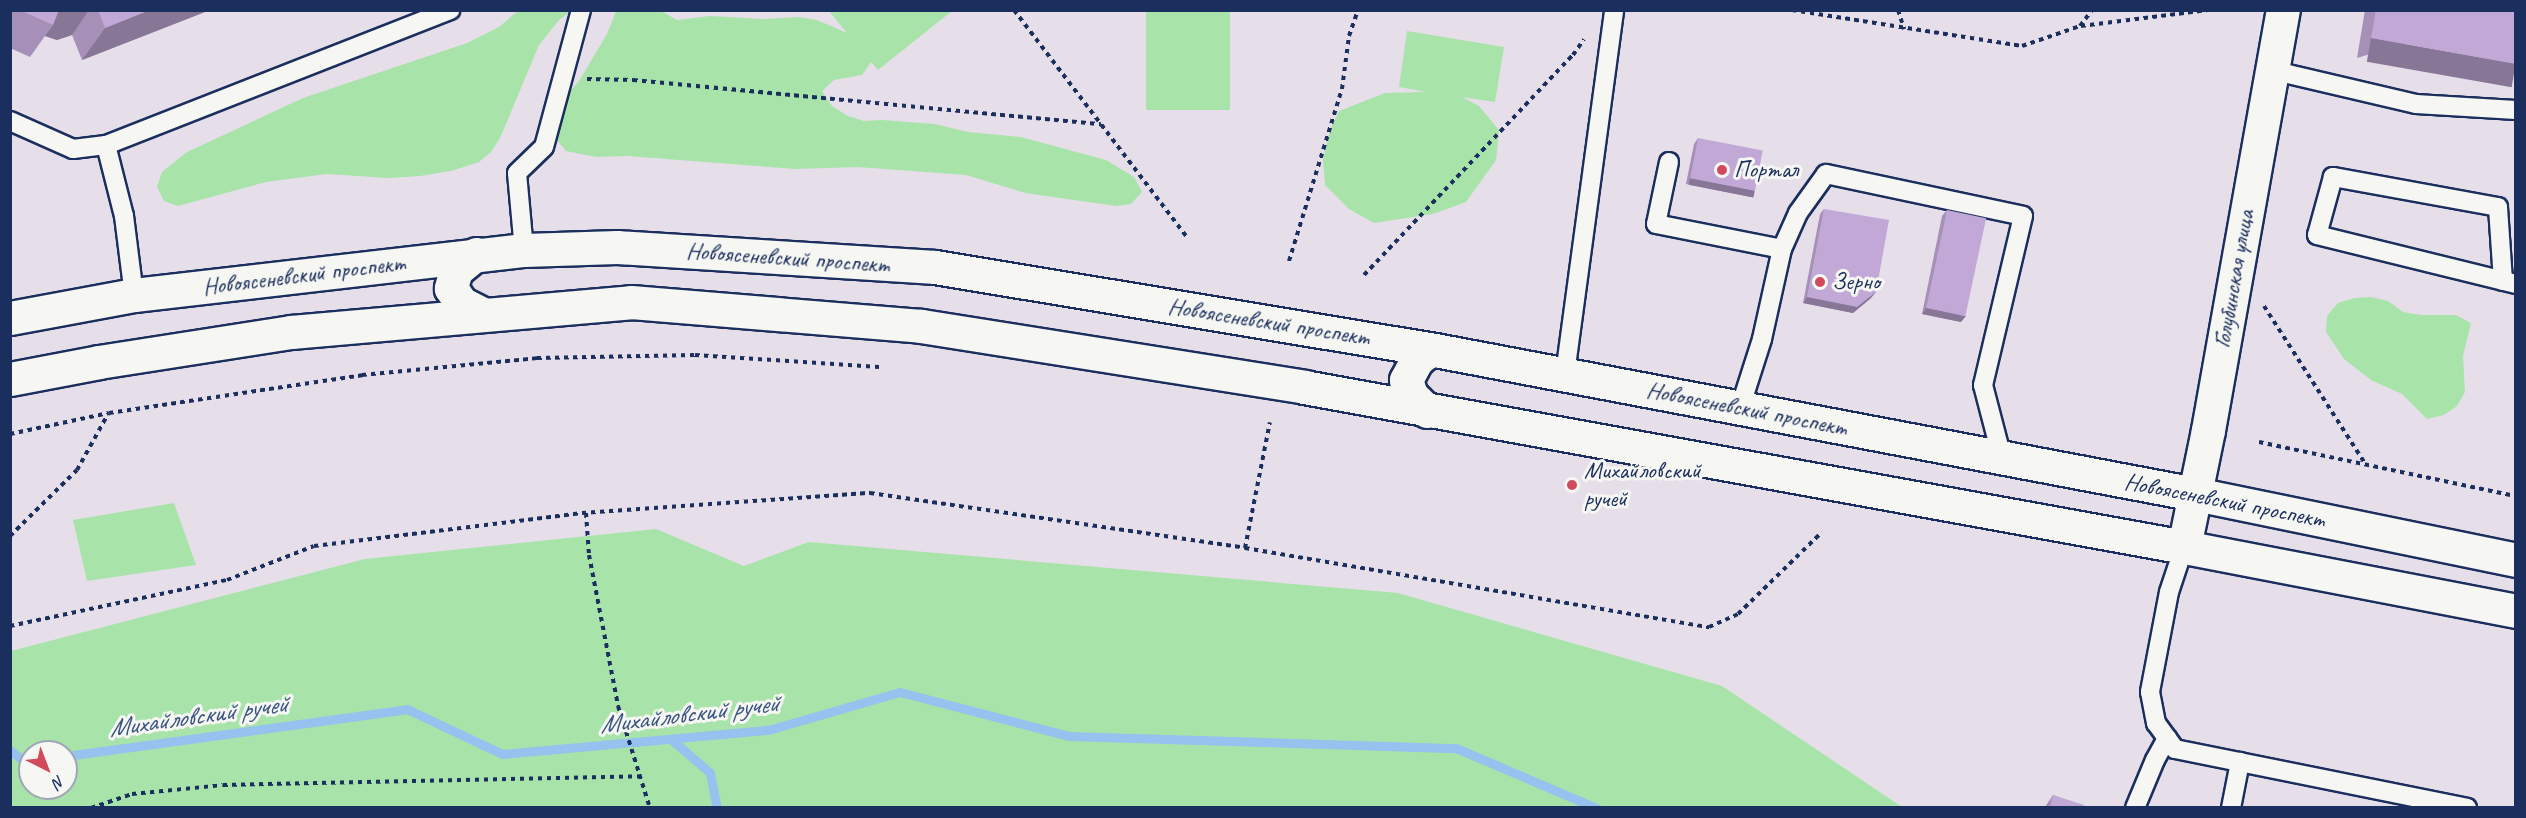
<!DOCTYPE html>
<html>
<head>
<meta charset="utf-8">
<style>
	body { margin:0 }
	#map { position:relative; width:2526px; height:818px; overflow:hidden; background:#e6dfea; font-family:Caveat,sans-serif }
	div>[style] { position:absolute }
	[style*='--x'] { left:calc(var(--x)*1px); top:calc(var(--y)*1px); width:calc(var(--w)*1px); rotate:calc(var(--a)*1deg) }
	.green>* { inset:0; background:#a8e3a9; transform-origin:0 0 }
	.stream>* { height:9px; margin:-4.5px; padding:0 4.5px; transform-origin:4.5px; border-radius:4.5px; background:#95c2ee }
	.path>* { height:4px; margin-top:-2px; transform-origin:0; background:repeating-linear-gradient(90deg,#1b2f5e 0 4.5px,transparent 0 9px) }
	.roads { filter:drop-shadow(2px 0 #1b2f5e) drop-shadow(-2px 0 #1b2f5e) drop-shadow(0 2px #1b2f5e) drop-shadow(0 -2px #1b2f5e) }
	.service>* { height:18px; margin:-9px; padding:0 9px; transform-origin:9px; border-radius:9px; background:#f6f6f2 }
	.minor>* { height:33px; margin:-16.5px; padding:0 16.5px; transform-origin:16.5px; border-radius:16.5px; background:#f6f6f2 }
	.tertiary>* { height:33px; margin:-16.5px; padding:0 16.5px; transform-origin:16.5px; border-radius:16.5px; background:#f6f6f2 }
	.secondary>* { height:33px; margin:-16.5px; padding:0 16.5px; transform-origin:16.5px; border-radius:16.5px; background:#f6f6f2 }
	.wall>* { inset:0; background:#a690b8 }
	.shaded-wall>* { inset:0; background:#877696; transform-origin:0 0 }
	.building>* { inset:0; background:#c1a8d6; transform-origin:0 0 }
	.dots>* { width:16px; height:16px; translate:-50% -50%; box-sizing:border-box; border:3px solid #f6f6f2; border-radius:50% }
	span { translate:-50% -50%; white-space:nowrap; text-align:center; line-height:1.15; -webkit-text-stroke:6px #f6f6f2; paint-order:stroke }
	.poi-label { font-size:24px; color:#1b2f5e }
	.left { translate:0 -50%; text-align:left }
	.street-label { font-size:24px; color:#1b2f5e }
	.water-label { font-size:26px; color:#3a5482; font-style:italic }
	.frame { position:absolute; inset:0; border:12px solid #1b2f5e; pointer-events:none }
	.north { position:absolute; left:18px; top:740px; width:60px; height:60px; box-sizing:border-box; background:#f6f6f2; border:2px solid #9ea6b7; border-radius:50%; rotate:138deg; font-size:16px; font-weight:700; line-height:24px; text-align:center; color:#1b2f5e }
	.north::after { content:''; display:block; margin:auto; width:21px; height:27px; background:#d1495b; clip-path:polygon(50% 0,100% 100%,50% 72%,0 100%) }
</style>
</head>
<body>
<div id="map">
	<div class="green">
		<i style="clip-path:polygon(519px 10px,571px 11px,559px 20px,539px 45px,500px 138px,491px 152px,479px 162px,451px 171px,420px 176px,388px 178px,327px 174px,266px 182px,178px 206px,164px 201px,157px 187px,162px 172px,187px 152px,303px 98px,467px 43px,499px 27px)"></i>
		<i style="clip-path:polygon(616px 11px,661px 11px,677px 20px,710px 16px,763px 19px,799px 17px,817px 20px,847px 33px,829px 11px,952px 11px,878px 70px,871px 62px,862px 75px,834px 80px,822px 91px,832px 106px,848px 116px,864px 121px,882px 120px,935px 124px,968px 132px,1021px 137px,1106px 160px,1134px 177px,1142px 192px,1131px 204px,1116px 206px,1025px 193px,966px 175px,858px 167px,796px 169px,627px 156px,596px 157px,566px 151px,556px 139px,554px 123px,568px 94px,579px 81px,607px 34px)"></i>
		<i style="left:1146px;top:11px;width:84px;height:99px"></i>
		<i style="clip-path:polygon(1407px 31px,1504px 47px,1495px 102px,1462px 97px,1479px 106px,1499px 130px,1496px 160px,1466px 202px,1433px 214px,1374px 223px,1349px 209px,1325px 185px,1323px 160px,1330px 130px,1339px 111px,1385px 93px,1426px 92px,1399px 87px)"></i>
		<i style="clip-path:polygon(2371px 297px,2388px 301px,2403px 312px,2421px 315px,2456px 315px,2471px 323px,2463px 356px,2465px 392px,2457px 406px,2444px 415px,2427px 419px,2402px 394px,2371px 380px,2344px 359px,2326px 332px,2327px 316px,2338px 303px,2354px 298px)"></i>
		<i style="clip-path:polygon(174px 503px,196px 565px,87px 581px,73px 520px)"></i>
		<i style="clip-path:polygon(evenodd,656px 529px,744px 566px,809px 542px,1398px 593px,1722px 686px,1902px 807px,11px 807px,11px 651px,365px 559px,656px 529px,30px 752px,66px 752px,66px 788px,30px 788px,30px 752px)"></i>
	</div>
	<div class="stream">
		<i style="--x:671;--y:739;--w:52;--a:41.1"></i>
		<i style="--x:710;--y:773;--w:36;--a:79"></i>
		<i style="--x:10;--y:750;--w:19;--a:39"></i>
		<i style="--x:25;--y:762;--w:5;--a:-11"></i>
		<i style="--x:66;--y:756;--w:344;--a:-7.8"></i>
		<i style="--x:407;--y:709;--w:105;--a:25.3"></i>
		<i style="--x:502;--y:754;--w:267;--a:-5.2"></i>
		<i style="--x:768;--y:730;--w:137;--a:-16.1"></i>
		<i style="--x:900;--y:692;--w:175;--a:14.6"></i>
		<i style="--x:1069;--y:736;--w:387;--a:1.8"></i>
		<i style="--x:1456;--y:748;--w:153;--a:23.1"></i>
	</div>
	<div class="path">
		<i style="--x:1014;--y:10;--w:284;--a:52.7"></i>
		<i style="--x:1792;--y:10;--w:233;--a:8.9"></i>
		<i style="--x:2022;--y:46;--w:61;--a:-19"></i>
		<i style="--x:2080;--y:26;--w:20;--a:-53"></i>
		<i style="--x:1898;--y:10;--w:20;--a:72"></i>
		<i style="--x:2081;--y:26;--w:128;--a:-7.2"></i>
		<i style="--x:587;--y:79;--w:46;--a:1.2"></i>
		<i style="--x:633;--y:80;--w:470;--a:5.4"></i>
		<i style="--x:1289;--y:261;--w:180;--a:-72.9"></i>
		<i style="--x:1342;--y:89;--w:53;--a:-82.5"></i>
		<i style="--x:1349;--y:36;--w:28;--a:-71"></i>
		<i style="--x:1364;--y:275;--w:303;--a:-46.5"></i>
		<i style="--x:1573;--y:55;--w:19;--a:-55"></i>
		<i style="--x:2264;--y:306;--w:189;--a:57.3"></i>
		<i style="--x:10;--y:434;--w:101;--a:-12"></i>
		<i style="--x:109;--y:413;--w:256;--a:-8.5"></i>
		<i style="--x:362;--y:375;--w:176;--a:-5.5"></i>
		<i style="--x:537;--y:358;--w:158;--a:-1.1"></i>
		<i style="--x:695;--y:355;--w:188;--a:3.7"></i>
		<i style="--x:2259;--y:442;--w:263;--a:11.9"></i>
		<i style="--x:586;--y:513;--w:42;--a:85.9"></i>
		<i style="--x:589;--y:555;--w:154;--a:79.1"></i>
		<i style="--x:618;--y:706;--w:107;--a:72.6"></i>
		<i style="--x:10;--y:536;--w:94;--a:-44.6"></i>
		<i style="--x:77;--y:470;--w:64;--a:-61"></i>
		<i style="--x:1245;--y:548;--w:128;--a:-78.8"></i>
		<i style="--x:10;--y:626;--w:222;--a:-12"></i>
		<i style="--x:227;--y:580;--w:93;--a:-21.3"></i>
		<i style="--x:314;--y:546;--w:270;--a:-7"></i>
		<i style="--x:582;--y:513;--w:289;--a:-4"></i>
		<i style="--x:870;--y:493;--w:379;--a:8.3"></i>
		<i style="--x:1245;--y:548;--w:471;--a:9.7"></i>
		<i style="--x:1709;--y:627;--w:32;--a:-24"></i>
		<i style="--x:1738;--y:614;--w:117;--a:-44.3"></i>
		<i style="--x:91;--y:808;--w:43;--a:-18.9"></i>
		<i style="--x:132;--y:794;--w:91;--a:-5.6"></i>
		<i style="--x:223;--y:785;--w:419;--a:-1.2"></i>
	</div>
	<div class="roads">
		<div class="service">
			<i style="--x:2271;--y:70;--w:149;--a:13.2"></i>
			<i style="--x:2416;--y:104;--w:100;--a:3.4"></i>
			<i style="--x:10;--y:121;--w:69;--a:24"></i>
			<i style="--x:73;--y:149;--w:33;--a:-7"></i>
			<i style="--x:106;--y:145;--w:370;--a:-21.4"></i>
			<i style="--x:106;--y:145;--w:73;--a:75.8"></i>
			<i style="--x:124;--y:216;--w:80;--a:82.8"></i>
			<i style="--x:1669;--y:162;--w:63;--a:101.8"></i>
			<i style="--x:1656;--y:224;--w:128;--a:11.2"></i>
			<i style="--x:524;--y:250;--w:77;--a:-95.2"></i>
			<i style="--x:517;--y:173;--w:37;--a:-44"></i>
			<i style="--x:544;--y:147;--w:142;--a:-74.9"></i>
			<i style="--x:2503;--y:281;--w:74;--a:-93.9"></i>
			<i style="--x:2498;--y:207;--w:168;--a:-169.7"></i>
			<i style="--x:2333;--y:177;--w:60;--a:105.4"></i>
			<i style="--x:2317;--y:235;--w:205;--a:13.8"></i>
			<i style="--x:1565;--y:374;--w:367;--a:-82.3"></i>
			<i style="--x:1740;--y:408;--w:72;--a:-72.3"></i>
			<i style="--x:1762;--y:339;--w:92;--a:-77.5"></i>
			<i style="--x:1782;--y:249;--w:39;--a:-66"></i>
			<i style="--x:1798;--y:213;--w:48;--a:-54.3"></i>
			<i style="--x:1826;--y:174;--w:201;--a:12"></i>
			<i style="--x:2023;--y:216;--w:174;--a:103.3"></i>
			<i style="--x:1983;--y:385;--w:75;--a:75.4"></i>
			<i style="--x:2184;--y:547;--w:47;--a:108.4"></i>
			<i style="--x:2169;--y:592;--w:102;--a:100.8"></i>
			<i style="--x:2150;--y:692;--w:32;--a:79"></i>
			<i style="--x:2156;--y:723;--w:32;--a:54"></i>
			<i style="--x:2175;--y:749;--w:298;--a:11.4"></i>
			<i style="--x:2135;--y:808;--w:52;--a:-67.4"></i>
			<i style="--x:2155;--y:760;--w:25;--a:-61"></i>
			<i style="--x:2231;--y:808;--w:47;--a:-78.9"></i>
		</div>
		<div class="minor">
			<i style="--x:476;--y:254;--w:26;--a:141"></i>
			<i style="--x:456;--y:270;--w:19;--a:106"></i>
			<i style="--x:451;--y:288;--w:18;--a:56"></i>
			<i style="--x:461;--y:303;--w:22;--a:27"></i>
			<i style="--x:1427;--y:411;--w:23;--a:-135"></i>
			<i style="--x:1411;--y:395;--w:16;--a:-108"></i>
			<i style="--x:1406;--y:380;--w:21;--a:-62"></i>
			<i style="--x:1416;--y:361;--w:12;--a:-42"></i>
			<i style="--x:1425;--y:353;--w:10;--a:-17"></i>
		</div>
		<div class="tertiary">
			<i style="--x:2184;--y:547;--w:119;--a:-78.4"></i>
			<i style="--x:2208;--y:430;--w:427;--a:-79.9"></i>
		</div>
		<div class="secondary">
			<i style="--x:10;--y:318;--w:126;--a:-10.5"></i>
			<i style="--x:134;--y:295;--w:393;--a:-6.6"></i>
			<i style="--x:524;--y:250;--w:93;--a:-1.8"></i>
			<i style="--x:617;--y:247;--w:319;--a:3.6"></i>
			<i style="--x:935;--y:267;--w:507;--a:9.43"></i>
			<i style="--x:1435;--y:350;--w:774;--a:10.73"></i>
			<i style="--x:2195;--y:494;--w:328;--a:11.6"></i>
			<i style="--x:10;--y:379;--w:91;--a:-10.8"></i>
			<i style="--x:99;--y:362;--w:194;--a:-8.9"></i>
			<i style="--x:291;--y:332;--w:341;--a:-5"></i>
			<i style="--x:631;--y:302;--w:291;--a:4.7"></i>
			<i style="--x:921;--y:326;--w:388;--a:9"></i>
			<i style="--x:1304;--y:387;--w:894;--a:10.3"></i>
			<i style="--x:2184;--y:547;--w:338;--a:10.9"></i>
		</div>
	</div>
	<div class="wall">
		<i style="clip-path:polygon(10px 10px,210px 10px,82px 60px,72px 35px,57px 40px,45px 36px,30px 57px,10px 48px)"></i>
		<i style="clip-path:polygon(2365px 10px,2516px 10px,2357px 58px)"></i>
		<i style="clip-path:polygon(1698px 138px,1751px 197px,1686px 184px,1694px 144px)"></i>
		<i style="clip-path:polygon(1824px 209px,1871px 298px,1853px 313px,1803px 303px,1820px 214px)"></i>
		<i style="clip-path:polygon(1947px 210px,1961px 322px,1922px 314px,1942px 216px)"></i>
		<i style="clip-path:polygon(2053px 795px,2083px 807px,2045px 807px)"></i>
	</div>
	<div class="shaded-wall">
		<i style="clip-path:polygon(57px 10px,89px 10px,72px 35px,57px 40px,45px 36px,53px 25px)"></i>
		<i style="clip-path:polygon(150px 10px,210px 10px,82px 60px,105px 28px)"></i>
		<i style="left:2371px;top:38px;width:147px;height:24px;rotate:10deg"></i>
		<i style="left:1690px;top:178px;width:66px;height:7px;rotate:11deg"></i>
		<i style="clip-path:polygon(1876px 292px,1871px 298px,1853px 313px,1803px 303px,1807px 297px)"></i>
		<i style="clip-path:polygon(1926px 308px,1966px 316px,1961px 322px,1922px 314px)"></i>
	</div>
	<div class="building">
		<i style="clip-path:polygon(20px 10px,59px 10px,53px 25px)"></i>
		<i style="clip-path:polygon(98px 10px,150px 10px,105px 28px)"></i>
		<i style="clip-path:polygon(2376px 10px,2516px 10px,2516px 64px,2371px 38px)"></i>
		<i style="left:1698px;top:138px;width:66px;height:41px;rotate:11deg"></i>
		<i style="clip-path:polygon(1824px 209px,1889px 220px,1876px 292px,1857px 307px,1807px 297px)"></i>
		<i style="left:1947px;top:210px;width:40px;height:100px;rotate:12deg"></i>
		<i style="clip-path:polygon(2053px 795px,2084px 805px,2083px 807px,2050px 807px)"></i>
	</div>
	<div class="dots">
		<i style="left:1722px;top:170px;background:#d1495b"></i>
		<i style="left:1820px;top:282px;background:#d1495b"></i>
		<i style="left:1572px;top:485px;background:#d1495b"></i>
	</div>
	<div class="poi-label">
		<span class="left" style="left:1734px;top:170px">Портал</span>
		<span class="left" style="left:1832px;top:282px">Зерно</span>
		<span class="left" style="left:1584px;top:485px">Михайловский<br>ручей</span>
	</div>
	<div class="street-label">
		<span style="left:788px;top:258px;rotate:4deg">Новоясеневский проспект</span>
		<span style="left:304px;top:275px;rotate:-7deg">Новоясеневский проспект</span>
		<span style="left:2234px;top:279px;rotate:-80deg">Голубинская улица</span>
		<span style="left:1269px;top:322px;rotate:9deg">Новоясеневский проспект</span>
		<span style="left:1747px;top:409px;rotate:11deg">Новоясеневский проспект</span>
		<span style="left:2225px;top:501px;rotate:11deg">Новоясеневский проспект</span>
	</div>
	<div class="water-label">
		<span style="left:689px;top:714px;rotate:-7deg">Михайловский ручей</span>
		<span style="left:198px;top:716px;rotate:-8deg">Михайловский ручей</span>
	</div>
	<div class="frame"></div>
	<div class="north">N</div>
</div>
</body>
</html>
